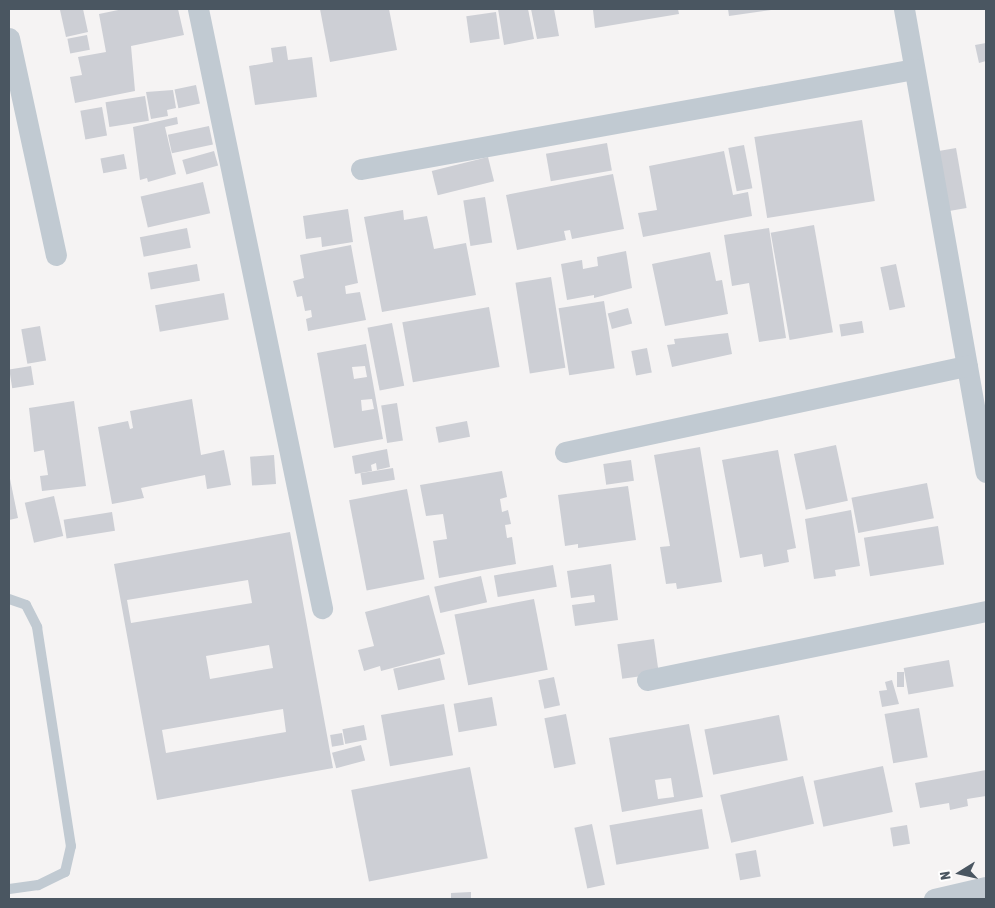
<!DOCTYPE html>
<html>
<head>
<meta charset="utf-8">
<style>
	body { margin:0 }
	#map { position:relative; width:995px; height:908px; overflow:hidden; background:#f5f3f3; font-family:"Asap Condensed",sans-serif }
	div>[style] { position:absolute }
	[style*='--x'] { left:calc(var(--x)*1px); top:calc(var(--y)*1px); width:calc(var(--w)*1px); rotate:calc(var(--a)*1deg) }
	.building>* { inset:0; background:#cdcfd5; transform-origin:0 0 }
	.service>* { height:10px; margin:-5px; padding:0 5px; transform-origin:5px; border-radius:5px; background:#c1cad2 }
	.minor>* { height:21px; margin:-10.5px; padding:0 10.5px; transform-origin:10.5px; border-radius:10.5px; background:#c1cad2 }
	span { translate:-50% -50%; white-space:nowrap; text-align:center; line-height:1.15; -webkit-text-stroke:4px #fff; paint-order:stroke }
	.frame { position:absolute; inset:0; border:10px solid #4a5661; pointer-events:none }
	.north { position:absolute; left:935px; top:848px; width:50px; height:50px; -webkit-text-stroke:4px #fff; paint-order:stroke; rotate:260deg; font-size:14px; font-weight:700; line-height:20px; text-align:center; color:#4a5661 }
	.north::after { content:''; display:block; margin:auto; width:18px; height:22px; background:#4a5661; clip-path:polygon(50% 0,100% 100%,50% 72%,0 100%) }
</style>
</head>
<body>
<div id="map">
	<div class="building">
		<i style="clip-path:polygon(68px 9px,83px 9px,88px 32px,66px 37px,60px 10px)"></i>
		<i style="clip-path:polygon(123px 9px,178px 9px,184px 35px,131px 46px,135px 91px,75px 103px,70px 77px,82px 75px,78px 57px,106px 52px,99px 14px)"></i>
		<i style="clip-path:polygon(320px 9px,389px 9px,397px 50px,330px 62px)"></i>
		<i style="clip-path:polygon(498px 9px,528px 9px,534px 39px,504px 45px)"></i>
		<i style="clip-path:polygon(531px 9px,554px 9px,559px 36px,537px 39px)"></i>
		<i style="clip-path:polygon(678px 9px,679px 14px,595px 28px,593px 10px)"></i>
		<i style="clip-path:polygon(728px 9px,771px 9px,771px 10px,729px 16px)"></i>
		<i style="left:496px;top:12px;width:27px;height:30px;rotate:82deg"></i>
		<i style="left:87px;top:35px;width:15px;height:20px;rotate:79deg"></i>
		<i style="clip-path:polygon(986px 43px,986px 61px,979px 63px,975px 45px)"></i>
		<i style="clip-path:polygon(286px 46px,288px 60px,312px 57px,317px 97px,255px 105px,249px 66px,273px 62px,271px 48px)"></i>
		<i style="left:196px;top:85px;width:19px;height:22px;rotate:78deg"></i>
		<i style="clip-path:polygon(173px 90px,176px 108px,167px 110px,168px 116px,151px 119px,146px 92px)"></i>
		<i style="left:145px;top:96px;width:25px;height:40px;rotate:81deg"></i>
		<i style="left:102px;top:107px;width:29px;height:22px;rotate:80deg"></i>
		<i style="clip-path:polygon(177px 117px,178px 124px,165px 127px,176px 174px,148px 182px,147px 178px,140px 180px,133px 127px)"></i>
		<i style="left:862px;top:120px;width:82px;height:109px;rotate:81deg"></i>
		<i style="left:209px;top:126px;width:19px;height:42px;rotate:78deg"></i>
		<i style="left:607px;top:143px;width:28px;height:62px;rotate:80deg"></i>
		<i style="left:744px;top:145px;width:44px;height:16px;rotate:79deg"></i>
		<i style="left:956px;top:148px;width:61px;height:19px;rotate:80deg"></i>
		<i style="left:214px;top:151px;width:15px;height:33px;rotate:74deg"></i>
		<i style="clip-path:polygon(724px 151px,733px 195px,748px 192px,752px 216px,643px 237px,638px 213px,657px 210px,649px 166px)"></i>
		<i style="left:124px;top:154px;width:15px;height:24px;rotate:79deg"></i>
		<i style="left:488px;top:157px;width:25px;height:58px;rotate:76deg"></i>
		<i style="clip-path:polygon(613px 174px,624px 229px,572px 239px,570px 230px,564px 231px,566px 240px,517px 250px,506px 195px)"></i>
		<i style="left:203px;top:182px;width:32px;height:64px;rotate:77deg"></i>
		<i style="left:485px;top:197px;width:46px;height:22px;rotate:81deg"></i>
		<i style="clip-path:polygon(348px 209px,353px 242px,322px 247px,321px 237px,306px 239px,303px 216px)"></i>
		<i style="clip-path:polygon(403px 210px,404px 220px,427px 216px,434px 249px,466px 243px,476px 295px,382px 312px,364px 217px)"></i>
		<i style="left:814px;top:225px;width:109px;height:44px;rotate:80deg"></i>
		<i style="left:187px;top:228px;width:20px;height:48px;rotate:79deg"></i>
		<i style="clip-path:polygon(769px 228px,786px 338px,759px 342px,749px 283px,732px 286px,724px 235px)"></i>
		<i style="clip-path:polygon(351px 245px,358px 283px,345px 286px,346px 294px,360px 292px,366px 320px,308px 331px,306px 319px,312px 317px,311px 310px,305px 311px,302px 296px,297px 297px,293px 281px,304px 278px,300px 255px)"></i>
		<i style="clip-path:polygon(626px 251px,632px 288px,594px 298px,594px 295px,567px 300px,561px 264px,582px 260px,583px 269px,598px 266px,597px 257px)"></i>
		<i style="clip-path:polygon(710px 252px,716px 281px,722px 280px,728px 314px,665px 326px,652px 264px)"></i>
		<i style="left:197px;top:264px;width:17px;height:50px;rotate:80deg"></i>
		<i style="left:896px;top:264px;width:44px;height:16px;rotate:78deg"></i>
		<i style="left:551px;top:277px;width:92px;height:36px;rotate:81deg"></i>
		<i style="left:224px;top:293px;width:27px;height:70px;rotate:80deg"></i>
		<i style="left:604px;top:301px;width:68px;height:46px;rotate:81deg"></i>
		<i style="left:489px;top:307px;width:61px;height:88px;rotate:80deg"></i>
		<i style="left:628px;top:308px;width:16px;height:21px;rotate:75deg"></i>
		<i style="left:862px;top:321px;width:12px;height:23px;rotate:81deg"></i>
		<i style="left:392px;top:323px;width:64px;height:25px;rotate:79deg"></i>
		<i style="left:40px;top:326px;width:35px;height:19px;rotate:80deg"></i>
		<i style="clip-path:polygon(728px 333px,732px 354px,672px 367px,667px 345px,675px 344px,674px 339px)"></i>
		<i style="clip-path:polygon(evenodd,366px 344px,383px 439px,334px 448px,317px 353px,366px 344px,365px 366px,367px 377px,354px 379px,352px 367px,365px 366px,366px 344px,372px 399px,374px 409px,362px 411px,361px 400px,372px 399px)"></i>
		<i style="left:647px;top:348px;width:25px;height:16px;rotate:79deg"></i>
		<i style="left:31px;top:366px;width:19px;height:22px;rotate:81deg"></i>
		<i style="clip-path:polygon(192px 399px,201px 455px,224px 450px,231px 485px,207px 489px,205px 475px,141px 488px,144px 498px,112px 504px,98px 427px,128px 421px,130px 429px,133px 428px,130px 411px)"></i>
		<i style="clip-path:polygon(74px 401px,86px 486px,42px 491px,40px 476px,48px 475px,44px 450px,34px 452px,29px 408px)"></i>
		<i style="left:397px;top:403px;width:38px;height:16px;rotate:81deg"></i>
		<i style="left:467px;top:421px;width:16px;height:32px;rotate:79deg"></i>
		<i style="left:836px;top:445px;width:57px;height:43px;rotate:78deg"></i>
		<i style="clip-path:polygon(700px 447px,722px 582px,677px 589px,676px 583px,666px 584px,660px 547px,670px 546px,654px 455px)"></i>
		<i style="clip-path:polygon(387px 449px,390px 467px,377px 470px,376px 463px,371px 465px,372px 471px,355px 474px,352px 456px)"></i>
		<i style="clip-path:polygon(778px 450px,796px 548px,787px 550px,789px 562px,764px 567px,762px 554px,740px 558px,722px 460px)"></i>
		<i style="left:274px;top:455px;width:29px;height:24px;rotate:86deg"></i>
		<i style="left:631px;top:460px;width:21px;height:28px;rotate:82deg"></i>
		<i style="left:393px;top:468px;width:12px;height:33px;rotate:81deg"></i>
		<i style="clip-path:polygon(502px 471px,507px 497px,500px 499px,502px 512px,508px 510px,511px 524px,505px 525px,507px 538px,512px 537px,516px 564px,439px 578px,433px 541px,447px 539px,443px 514px,426px 516px,420px 485px)"></i>
		<i style="clip-path:polygon(9px 474px,18px 518px,9px 520px)"></i>
		<i style="left:927px;top:483px;width:36px;height:77px;rotate:79deg"></i>
		<i style="clip-path:polygon(628px 486px,636px 540px,578px 548px,578px 544px,565px 546px,558px 495px)"></i>
		<i style="left:407px;top:489px;width:92px;height:59px;rotate:79deg"></i>
		<i style="left:54px;top:496px;width:41px;height:30px;rotate:77deg"></i>
		<i style="clip-path:polygon(851px 510px,860px 566px,835px 570px,836px 576px,814px 579px,805px 519px)"></i>
		<i style="left:112px;top:512px;width:19px;height:49px;rotate:81deg"></i>
		<i style="left:938px;top:526px;width:39px;height:75px;rotate:81deg"></i>
		<i style="clip-path:polygon(evenodd,290px 532px,333px 768px,157px 800px,114px 564px,290px 532px,248px 580px,252px 603px,131px 623px,127px 600px,248px 580px,290px 532px,269px 645px,273px 668px,210px 679px,206px 656px,269px 645px,290px 532px,283px 709px,286px 732px,166px 753px,162px 730px,283px 709px)"></i>
		<i style="clip-path:polygon(611px 564px,618px 620px,575px 626px,572px 605px,595px 602px,594px 595px,571px 598px,567px 571px)"></i>
		<i style="left:553px;top:565px;width:22px;height:60px;rotate:80deg"></i>
		<i style="left:481px;top:576px;width:27px;height:48px;rotate:77deg"></i>
		<i style="clip-path:polygon(429px 595px,445px 654px,381px 671px,380px 666px,364px 671px,358px 650px,374px 646px,365px 612px)"></i>
		<i style="left:534px;top:599px;width:72px;height:81px;rotate:79deg"></i>
		<i style="left:654px;top:639px;width:35px;height:37px;rotate:82deg"></i>
		<i style="left:440px;top:658px;width:22px;height:48px;rotate:77deg"></i>
		<i style="left:949px;top:660px;width:27px;height:46px;rotate:80deg"></i>
		<i style="left:897px;top:672px;width:7px;height:15px"></i>
		<i style="left:554px;top:677px;width:29px;height:16px;rotate:78deg"></i>
		<i style="clip-path:polygon(892px 680px,899px 704px,882px 707px,879px 691px,887px 690px,885px 682px)"></i>
		<i style="left:492px;top:697px;width:29px;height:39px;rotate:80deg"></i>
		<i style="left:444px;top:704px;width:52px;height:64px;rotate:80deg"></i>
		<i style="left:919px;top:708px;width:50px;height:35px;rotate:80deg"></i>
		<i style="left:566px;top:714px;width:51px;height:22px;rotate:79deg"></i>
		<i style="left:779px;top:715px;width:46px;height:76px;rotate:79deg"></i>
		<i style="clip-path:polygon(evenodd,689px 724px,703px 797px,622px 812px,609px 738px,689px 724px,671px 778px,674px 797px,658px 799px,655px 780px,671px 778px)"></i>
		<i style="left:364px;top:725px;width:15px;height:22px;rotate:79deg"></i>
		<i style="left:342px;top:733px;width:12px;height:12px;rotate:81deg"></i>
		<i style="left:361px;top:745px;width:16px;height:30px;rotate:75deg"></i>
		<i style="left:883px;top:766px;width:47px;height:71px;rotate:78deg"></i>
		<i style="left:470px;top:767px;width:93px;height:121px;rotate:79deg"></i>
		<i style="clip-path:polygon(986px 770px,986px 796px,967px 799px,968px 806px,950px 810px,949px 803px,920px 808px,915px 783px)"></i>
		<i style="left:803px;top:776px;width:49px;height:85px;rotate:77deg"></i>
		<i style="left:702px;top:809px;width:40px;height:94px;rotate:80deg"></i>
		<i style="left:592px;top:824px;width:62px;height:18px;rotate:78deg"></i>
		<i style="left:907px;top:825px;width:19px;height:17px;rotate:81deg"></i>
		<i style="left:756px;top:850px;width:27px;height:21px;rotate:80deg"></i>
		<i style="clip-path:polygon(471px 892px,471px 899px,451px 899px,451px 893px)"></i>
	</div>
	<div class="service">
		<i style="--x:9;--y:599;--w:18;--a:19"></i>
		<i style="--x:26;--y:605;--w:25;--a:63"></i>
		<i style="--x:37;--y:627;--w:222;--a:81.2"></i>
		<i style="--x:71;--y:846;--w:27;--a:103"></i>
		<i style="--x:65;--y:872;--w:30;--a:154"></i>
		<i style="--x:38;--y:885;--w:29;--a:172"></i>
	</div>
	<div class="minor">
		<i style="--x:198;--y:9;--w:612;--a:78.3"></i>
		<i style="--x:904;--y:9;--w:470;--a:80"></i>
		<i style="--x:9;--y:38;--w:222;--a:77.8"></i>
		<i style="--x:361;--y:169;--w:562;--a:-10.25"></i>
		<i style="--x:565;--y:452;--w:411;--a:-12.1"></i>
		<i style="--x:647;--y:680;--w:346;--a:-11.5"></i>
		<i style="--x:934;--y:899;--w:53;--a:-13"></i>
	</div>
	<div class="frame"></div>
	<div class="north">N</div>
</div>
</body>
</html>
